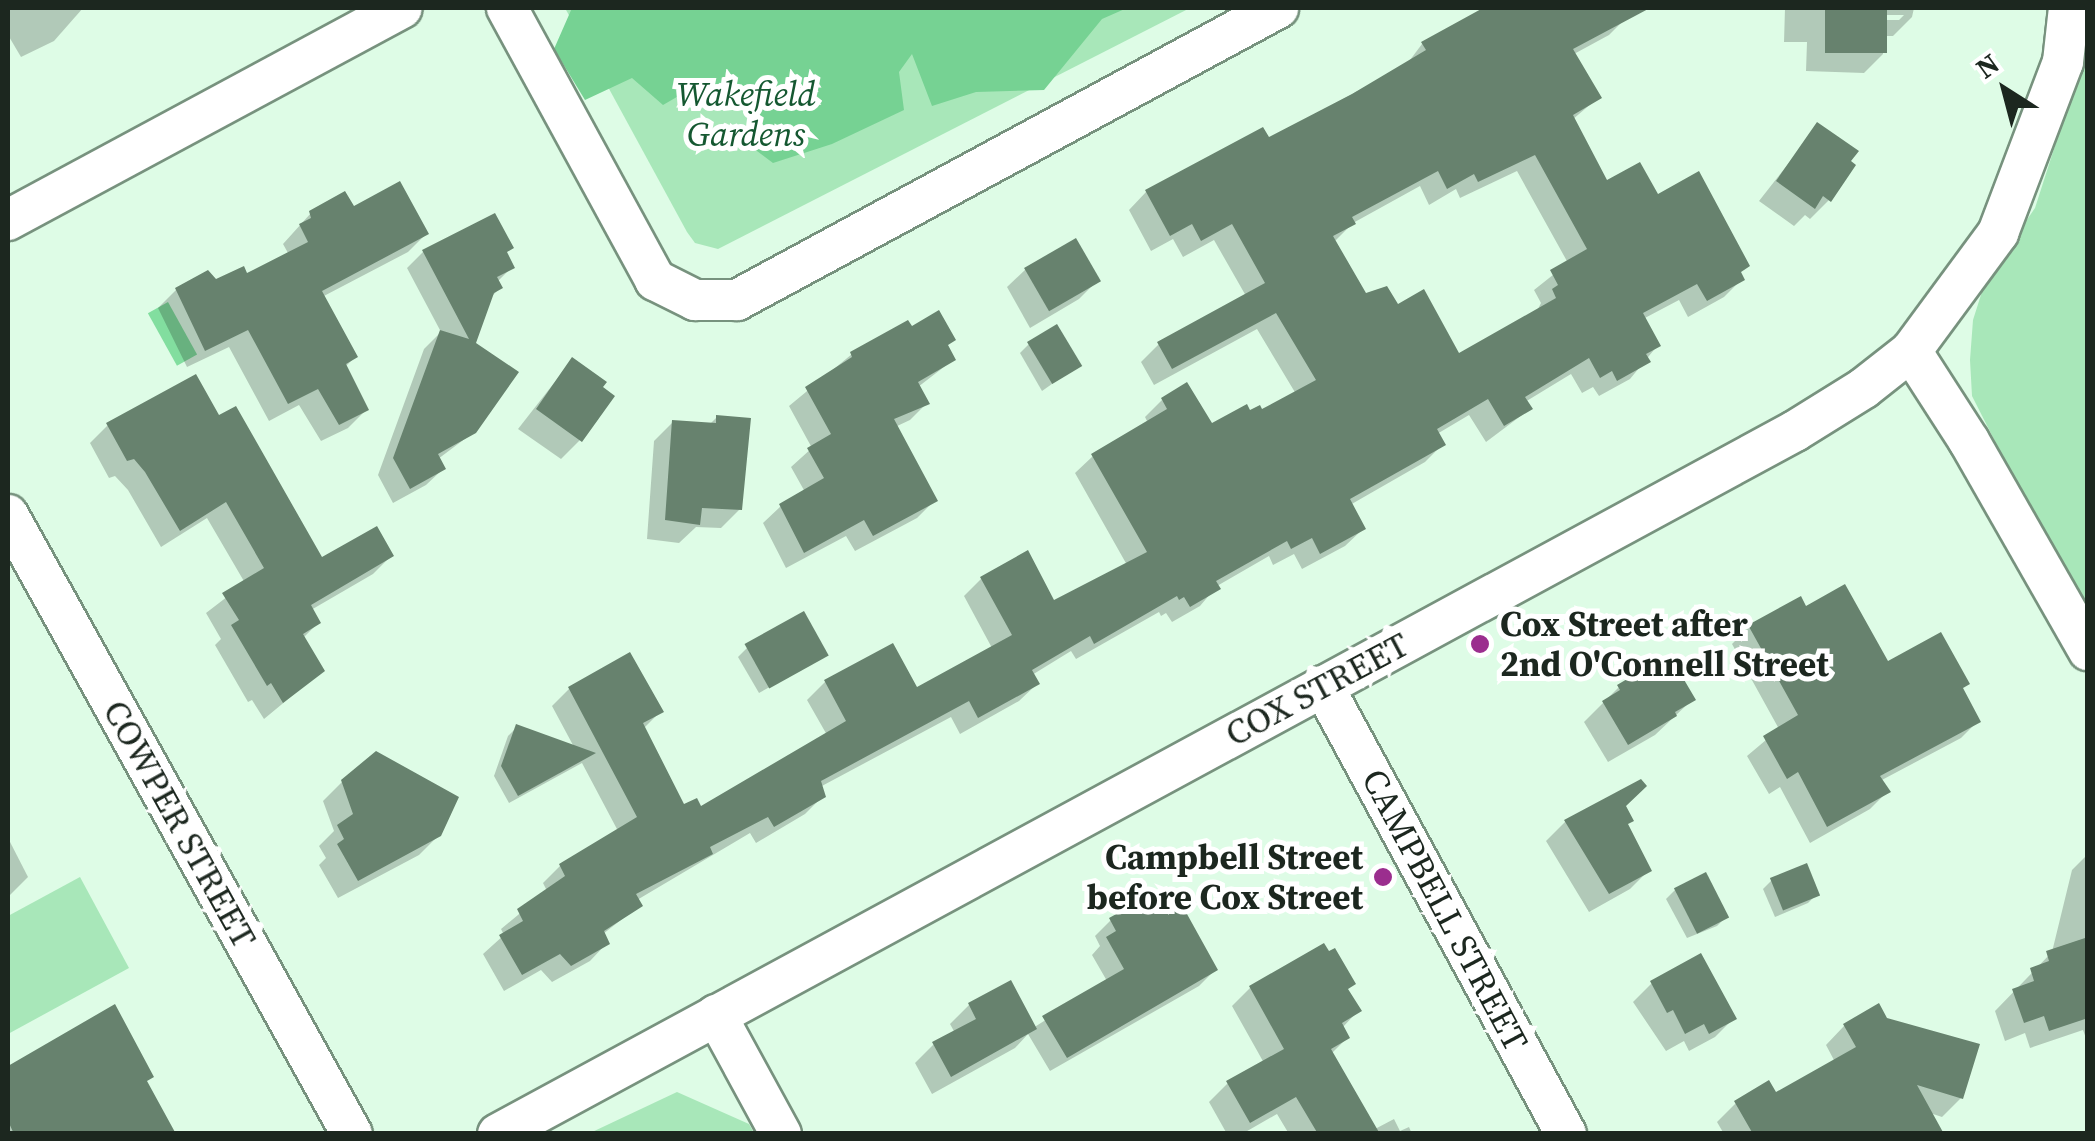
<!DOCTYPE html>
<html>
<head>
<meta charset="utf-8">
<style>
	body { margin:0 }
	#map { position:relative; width:2095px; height:1141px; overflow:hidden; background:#defce6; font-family:"Source Serif 4",serif }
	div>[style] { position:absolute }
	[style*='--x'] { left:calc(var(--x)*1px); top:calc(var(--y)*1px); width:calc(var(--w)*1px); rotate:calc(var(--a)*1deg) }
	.green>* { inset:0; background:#a8e7b9 }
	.forest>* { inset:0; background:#76d293 }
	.water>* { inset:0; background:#82de9f; transform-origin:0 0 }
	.shadow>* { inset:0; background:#0003 }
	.building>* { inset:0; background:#67826e; transform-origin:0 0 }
	.roads { filter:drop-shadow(2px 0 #77927e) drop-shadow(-2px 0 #77927e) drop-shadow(0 2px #77927e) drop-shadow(0 -2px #77927e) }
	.minor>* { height:40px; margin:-20px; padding:0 20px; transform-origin:20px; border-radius:20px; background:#fff }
	.dots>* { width:28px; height:28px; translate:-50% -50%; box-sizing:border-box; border:5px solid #fff; border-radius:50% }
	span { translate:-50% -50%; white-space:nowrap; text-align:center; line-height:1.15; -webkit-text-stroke:10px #fff; paint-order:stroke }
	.park-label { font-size:35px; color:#155831; font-style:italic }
	.poi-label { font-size:35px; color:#1c271f; font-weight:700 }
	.left { translate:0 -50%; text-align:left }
	.right { translate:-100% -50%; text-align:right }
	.street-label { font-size:35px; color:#1c271f }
	.frame { position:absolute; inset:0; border:10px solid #1c271f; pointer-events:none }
	.north { position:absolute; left:1955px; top:40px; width:100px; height:100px; -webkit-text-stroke:8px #fff; paint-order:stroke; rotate:324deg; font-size:28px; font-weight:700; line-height:40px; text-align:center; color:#1c271f }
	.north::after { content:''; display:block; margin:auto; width:35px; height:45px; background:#1c271f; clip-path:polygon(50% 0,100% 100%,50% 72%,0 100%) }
</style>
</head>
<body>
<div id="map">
	<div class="green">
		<i style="clip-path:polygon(565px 8px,1190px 8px,718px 249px,695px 243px,687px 232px)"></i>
		<i style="clip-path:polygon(2087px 46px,2087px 614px,2064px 577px,1972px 396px,1970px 360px,1973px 320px,1986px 279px,2035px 208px)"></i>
		<i style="clip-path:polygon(80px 877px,129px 968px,8px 1034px,8px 916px)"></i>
		<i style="clip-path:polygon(677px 1092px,749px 1124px,754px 1133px,590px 1133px)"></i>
	</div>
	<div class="forest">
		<i style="clip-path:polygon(572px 8px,1127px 8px,1102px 19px,1044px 90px,976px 92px,932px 106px,912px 54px,899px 72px,904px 110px,832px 144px,773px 163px,753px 148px,761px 110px,713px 107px,701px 83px,663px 105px,632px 78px,585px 100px,554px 49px)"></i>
	</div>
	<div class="water">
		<i style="left:168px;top:302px;width:60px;height:23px;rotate:61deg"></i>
	</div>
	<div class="shadow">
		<i style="clip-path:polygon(8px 8px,83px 8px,54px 41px,21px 57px,8px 35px)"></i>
		<i style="clip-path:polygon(evenodd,1490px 8px,1621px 8px,1626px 18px,1609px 35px,1574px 54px,1599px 97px,1572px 120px,1606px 184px,1657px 198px,1739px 274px,1742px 279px,1724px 297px,1688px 317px,1679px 300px,1643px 319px,1658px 345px,1630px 379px,1599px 396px,1593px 387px,1582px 393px,1571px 374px,1525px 402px,1530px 409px,1486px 442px,1469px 415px,1437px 434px,1443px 444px,1425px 462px,1350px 505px,1363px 529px,1345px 546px,1302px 569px,1294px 554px,1273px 565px,1269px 556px,1217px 586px,1200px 606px,1172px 622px,1166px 613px,1161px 616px,1159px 612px,1076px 659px,1071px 651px,1032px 675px,1037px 684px,1019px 701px,960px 734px,951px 717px,820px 787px,823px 796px,805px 814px,756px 843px,750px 833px,637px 900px,640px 905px,603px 934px,607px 943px,590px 961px,552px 982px,541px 970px,504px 991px,483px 954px,504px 935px,501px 929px,547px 891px,543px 883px,560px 866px,618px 831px,582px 763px,509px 803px,494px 776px,508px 736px,517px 727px,574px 747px,552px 706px,569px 689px,661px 711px,643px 729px,683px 808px,700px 810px,827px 735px,807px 700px,825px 682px,892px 646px,916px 690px,992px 648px,964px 596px,981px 579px,1053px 604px,1127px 565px,1075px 473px,1093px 456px,1148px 423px,1145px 417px,1162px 400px,1211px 426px,1261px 412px,1296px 394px,1257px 329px,1154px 385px,1141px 362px,1159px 344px,1246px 296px,1214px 240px,1183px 257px,1173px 239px,1151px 251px,1129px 210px,1146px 192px,1262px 130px,1268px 140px,1407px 64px,1422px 44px,1490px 8px,1517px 171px,1568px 263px,1534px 290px,1541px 303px,1537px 311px,1458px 357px,1397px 307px,1365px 296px,1334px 242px,1353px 223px,1420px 186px,1429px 205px,1456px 189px,1460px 198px,1517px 171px)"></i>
		<i style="clip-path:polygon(evenodd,1785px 8px,1914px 8px,1912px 17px,1893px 36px,1884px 36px,1883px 54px,1864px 73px,1806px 71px,1807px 42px,1784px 42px,1785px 8px,1880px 15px,1904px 15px,1899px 20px,1880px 20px,1880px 15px)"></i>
		<i style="clip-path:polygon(1818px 126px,1829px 200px,1810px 219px,1805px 215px,1794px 226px,1759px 201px)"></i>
		<i style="clip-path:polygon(353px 210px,426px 234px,408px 252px,322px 297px,355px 357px,344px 368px,366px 410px,348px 428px,321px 441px,299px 405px,269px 421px,229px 347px,187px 367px,158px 308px,176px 290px,246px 277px,288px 253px,283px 244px,311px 213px)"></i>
		<i style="clip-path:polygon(423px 252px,505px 254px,512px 267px,497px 282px,500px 288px,490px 298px,473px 344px,474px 432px,438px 459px,443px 469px,426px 485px,393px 503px,378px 475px,424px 349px,441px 332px,407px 268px)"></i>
		<i style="clip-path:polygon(1026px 269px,1098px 280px,1079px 299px,1030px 328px,1007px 287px)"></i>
		<i style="clip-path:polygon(1029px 344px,1079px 365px,1042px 391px,1020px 353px)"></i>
		<i style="clip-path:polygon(946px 347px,953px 360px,918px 387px,927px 403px,910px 420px,895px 427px,935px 500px,917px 518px,855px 551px,846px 536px,786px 568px,763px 523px,781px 506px,805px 492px,791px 467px,812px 448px,789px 406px,852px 354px)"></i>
		<i style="clip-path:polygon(572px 360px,580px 440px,561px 459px,518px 429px)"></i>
		<i style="clip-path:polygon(717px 417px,740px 509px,721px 528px,696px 527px,679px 543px,647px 539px,654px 441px,673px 422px,709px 425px)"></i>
		<i style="clip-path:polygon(218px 419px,321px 561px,391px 556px,373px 574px,311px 610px,318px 623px,303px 638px,322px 671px,264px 719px,252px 700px,248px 702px,215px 645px,221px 639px,206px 613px,245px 583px,207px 518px,161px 547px,128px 490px,115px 476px,109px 478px,90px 443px,108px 425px)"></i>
		<i style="clip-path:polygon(1805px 609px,1978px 721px,1961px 738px,1880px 781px,1887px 792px,1870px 809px,1810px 843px,1780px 787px,1769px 794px,1747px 756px,1779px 729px,1732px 644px,1749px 627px)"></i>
		<i style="clip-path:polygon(747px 648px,826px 656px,759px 693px,738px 657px)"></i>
		<i style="clip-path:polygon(1653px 677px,1693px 699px,1655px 735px,1608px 762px,1584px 722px,1619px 687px)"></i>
		<i style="clip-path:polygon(342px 782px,439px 835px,419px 855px,338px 898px,319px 865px,326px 858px,319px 846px,334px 831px,323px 801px)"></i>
		<i style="clip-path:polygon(1640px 782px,1623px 807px,1626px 825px,1649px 870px,1630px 889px,1589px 912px,1546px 841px,1565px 822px)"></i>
		<i style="clip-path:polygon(8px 838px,28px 877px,8px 897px)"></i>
		<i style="clip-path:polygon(2088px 854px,2088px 1044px,2083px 1030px,2030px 1048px,2025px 1033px,2005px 1041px,1995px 1011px,2052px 952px,2072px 870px)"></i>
		<i style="clip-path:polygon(1772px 880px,1817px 894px,1808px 903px,1775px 917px,1763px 889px)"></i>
		<i style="clip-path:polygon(1675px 890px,1726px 917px,1717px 926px,1687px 938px,1666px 899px)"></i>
		<i style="clip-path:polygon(1111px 920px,1215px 970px,1199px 986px,1050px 1071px,1028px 1034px,1015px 1048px,932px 1094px,915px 1063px,934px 1044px,955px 1033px,950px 1024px,969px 1005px,1033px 1028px,1107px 981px,1092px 955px,1100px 946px,1095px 936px)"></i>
		<i style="clip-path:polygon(1652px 983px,1734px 1018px,1715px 1037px,1689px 1051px,1684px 1041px,1666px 1051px,1633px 1002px)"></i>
		<i style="clip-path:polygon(1250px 988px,1346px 990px,1358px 1011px,1342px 1028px,1347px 1038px,1331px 1054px,1375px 1129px,1394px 1119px,1400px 1131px,1409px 1127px,1412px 1134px,1289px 1134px,1277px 1114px,1242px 1134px,1227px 1134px,1209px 1102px,1228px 1083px,1264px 1063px,1232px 1006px)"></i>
		<i style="clip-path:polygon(114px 1008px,145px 1083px,173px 1134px,8px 1134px,8px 1069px)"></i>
		<i style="clip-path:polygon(1886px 1020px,1961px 1098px,1942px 1117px,1930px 1113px,1941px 1134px,1724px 1134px,1717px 1122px,1736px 1103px,1775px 1096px,1835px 1062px,1826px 1045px,1844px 1026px)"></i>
	</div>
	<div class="building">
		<i style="clip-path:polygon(evenodd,1483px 8px,1650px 8px,1573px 49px,1602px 98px,1573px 115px,1607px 180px,1640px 162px,1658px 194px,1699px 171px,1750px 266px,1741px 272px,1745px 280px,1707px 301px,1697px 284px,1643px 313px,1661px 346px,1646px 354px,1651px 362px,1617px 381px,1612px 371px,1600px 378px,1589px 358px,1525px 397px,1533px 409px,1504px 426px,1488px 399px,1437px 429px,1446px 445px,1350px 499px,1366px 529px,1320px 554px,1312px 538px,1291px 549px,1287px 541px,1216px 581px,1221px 589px,1190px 607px,1184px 597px,1179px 600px,1177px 596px,1094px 644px,1090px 636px,1032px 670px,1040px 684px,978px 718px,969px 701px,821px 781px,826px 797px,774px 827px,768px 817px,710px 847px,713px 854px,636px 894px,643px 906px,604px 931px,610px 944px,571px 966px,560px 954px,522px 975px,499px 935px,523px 921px,517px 909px,565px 876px,559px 864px,637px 817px,568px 687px,630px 652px,664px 712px,643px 723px,684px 804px,697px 798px,701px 806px,846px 721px,824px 680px,893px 643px,917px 687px,1012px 635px,980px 577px,1028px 550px,1054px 600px,1147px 552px,1091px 454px,1167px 409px,1161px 398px,1187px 382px,1212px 423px,1247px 404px,1250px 410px,1260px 405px,1262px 409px,1316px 380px,1276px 313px,1172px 369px,1157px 342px,1265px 283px,1232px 224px,1201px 241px,1192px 224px,1170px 236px,1145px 190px,1263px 127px,1269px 137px,1352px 94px,1426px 50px,1421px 42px,1483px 8px,1535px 155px,1587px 249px,1550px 270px,1558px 285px,1552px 289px,1556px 298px,1459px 353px,1424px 289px,1398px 304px,1387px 286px,1366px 293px,1333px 236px,1356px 224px,1352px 217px,1438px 171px,1447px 189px,1474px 174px,1478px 182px,1535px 155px)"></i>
		<i style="left:1825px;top:8px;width:62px;height:45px"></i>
		<i style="clip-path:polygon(1817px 122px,1859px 151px,1851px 161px,1856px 165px,1831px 202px,1823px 196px,1815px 209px,1776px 181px)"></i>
		<i style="clip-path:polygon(400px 181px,429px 234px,322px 291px,358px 357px,346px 364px,369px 410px,339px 425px,318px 389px,288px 404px,248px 330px,205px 351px,175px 288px,208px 270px,216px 279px,244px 266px,247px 273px,308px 242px,299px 224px,311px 218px,309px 211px,345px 191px,354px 206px)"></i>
		<i style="clip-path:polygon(495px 213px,514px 248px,507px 252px,515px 268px,497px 277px,503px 288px,494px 293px,476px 343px,519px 372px,476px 433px,438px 454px,446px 469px,410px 489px,393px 458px,440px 330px,469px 339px,422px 250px)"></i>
		<i style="left:1076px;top:238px;width:50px;height:60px;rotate:60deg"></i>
		<i style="clip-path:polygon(939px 310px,956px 340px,948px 345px,956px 360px,918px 382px,930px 404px,894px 419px,938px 501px,873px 536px,864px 520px,804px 553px,779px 504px,824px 478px,807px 448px,831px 434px,805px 387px,852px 357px,850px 352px,908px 320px,912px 326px)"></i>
		<i style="left:1057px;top:324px;width:49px;height:35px;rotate:59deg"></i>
		<i style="clip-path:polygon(572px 357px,607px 382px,603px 387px,615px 396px,582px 442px,536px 409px)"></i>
		<i style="clip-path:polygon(196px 374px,219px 415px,236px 406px,322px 557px,377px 526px,394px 556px,311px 605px,321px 623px,303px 634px,325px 671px,283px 703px,271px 683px,267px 686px,231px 625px,239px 620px,222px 593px,264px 568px,226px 502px,180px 531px,145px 472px,134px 459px,127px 461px,106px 423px)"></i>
		<i style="clip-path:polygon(716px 415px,751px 418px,742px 510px,702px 508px,700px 525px,665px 520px,672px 420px,716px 423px)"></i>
		<i style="clip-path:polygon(1845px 584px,1888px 661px,1941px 632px,1970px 684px,1963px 688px,1981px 722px,1880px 776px,1891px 792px,1827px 827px,1798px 772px,1787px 779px,1763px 736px,1798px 715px,1748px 625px,1801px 596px,1806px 606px)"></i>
		<i style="left:804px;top:611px;width:51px;height:68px;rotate:61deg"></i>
		<i style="clip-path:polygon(1673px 661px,1696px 700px,1675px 712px,1677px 716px,1628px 745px,1602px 701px,1620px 690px,1617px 685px,1649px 666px,1654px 673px)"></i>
		<i style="clip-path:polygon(516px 724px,596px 753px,518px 796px,501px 766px)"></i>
		<i style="clip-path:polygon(376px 751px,459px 797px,441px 836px,358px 881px,337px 844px,344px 839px,337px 825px,353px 814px,341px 780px)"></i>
		<i style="clip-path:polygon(1641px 779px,1647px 786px,1626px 806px,1634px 821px,1628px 824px,1652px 871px,1609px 894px,1564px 820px)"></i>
		<i style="left:1807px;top:863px;width:35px;height:40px;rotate:68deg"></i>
		<i style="left:1706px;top:872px;width:51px;height:36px;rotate:63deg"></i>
		<i style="clip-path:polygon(1151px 895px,1158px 907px,1177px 896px,1218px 970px,1067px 1058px,1042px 1016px,1124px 969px,1106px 937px,1116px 931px,1109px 918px)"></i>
		<i style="clip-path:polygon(2088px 937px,2088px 1018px,2049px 1031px,2044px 1016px,2024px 1023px,2012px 989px,2034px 981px,2030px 968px,2049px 961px,2046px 951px)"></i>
		<i style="clip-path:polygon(1324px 943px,1329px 951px,1335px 948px,1356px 984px,1348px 989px,1362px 1011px,1342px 1023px,1350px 1038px,1331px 1049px,1380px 1134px,1318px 1134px,1296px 1097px,1250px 1123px,1226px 1081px,1284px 1049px,1249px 986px)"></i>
		<i style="clip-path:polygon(1701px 953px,1737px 1019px,1709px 1034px,1704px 1024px,1685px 1034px,1673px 1010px,1667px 1013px,1650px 981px)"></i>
		<i style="clip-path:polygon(1011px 980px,1037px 1029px,951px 1077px,932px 1042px,976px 1019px,968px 1003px)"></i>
		<i style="clip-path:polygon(1879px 1003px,1887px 1018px,1980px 1044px,1963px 1099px,1917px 1085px,1944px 1134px,1753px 1134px,1734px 1101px,1769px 1080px,1776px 1092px,1856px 1047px,1843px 1024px)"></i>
		<i style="clip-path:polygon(115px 1004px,154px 1077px,147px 1081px,176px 1134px,14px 1134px,8px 1121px,8px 1066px)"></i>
	</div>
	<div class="roads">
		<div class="minor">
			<i style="--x:507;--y:8;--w:310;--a:61.4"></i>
			<i style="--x:655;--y:280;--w:45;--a:26.6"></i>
			<i style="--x:695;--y:300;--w:42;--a:0"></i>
			<i style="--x:737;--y:300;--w:615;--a:-28.36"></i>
			<i style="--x:8;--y:220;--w:447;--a:-28.3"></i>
			<i style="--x:1911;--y:351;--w:107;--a:57.2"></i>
			<i style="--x:1969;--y:441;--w:241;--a:60.3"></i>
			<i style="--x:8;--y:515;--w:708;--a:60.94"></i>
			<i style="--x:1323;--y:686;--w:510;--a:61.52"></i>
			<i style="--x:716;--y:1015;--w:136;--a:61.4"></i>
			<i style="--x:498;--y:1134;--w:1475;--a:-28.46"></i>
			<i style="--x:1795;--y:431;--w:81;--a:-31.9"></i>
			<i style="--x:1864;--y:388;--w:60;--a:-38.2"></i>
			<i style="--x:1911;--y:351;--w:147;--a:-53.6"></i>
			<i style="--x:1998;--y:233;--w:183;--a:-69.2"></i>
			<i style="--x:2063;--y:62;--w:54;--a:-83.7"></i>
		</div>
	</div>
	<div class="dots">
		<i style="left:1480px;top:644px;background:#9b2e8e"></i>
		<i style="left:1383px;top:877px;background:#9b2e8e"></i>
	</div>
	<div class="park-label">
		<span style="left:746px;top:114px">Wakefield<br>Gardens</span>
	</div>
	<div class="poi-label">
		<span class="left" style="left:1500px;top:644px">Cox Street after<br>2nd O'Connell Street</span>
		<span class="right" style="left:1363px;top:877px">Campbell Street<br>before Cox Street</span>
	</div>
	<div class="street-label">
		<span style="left:1317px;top:689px;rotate:-28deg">COX STREET</span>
		<span style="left:180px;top:824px;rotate:61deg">COWPER STREET</span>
		<span style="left:1445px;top:910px;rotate:62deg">CAMPBELL STREET</span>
	</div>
	<div class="frame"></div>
	<div class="north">N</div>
</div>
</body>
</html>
